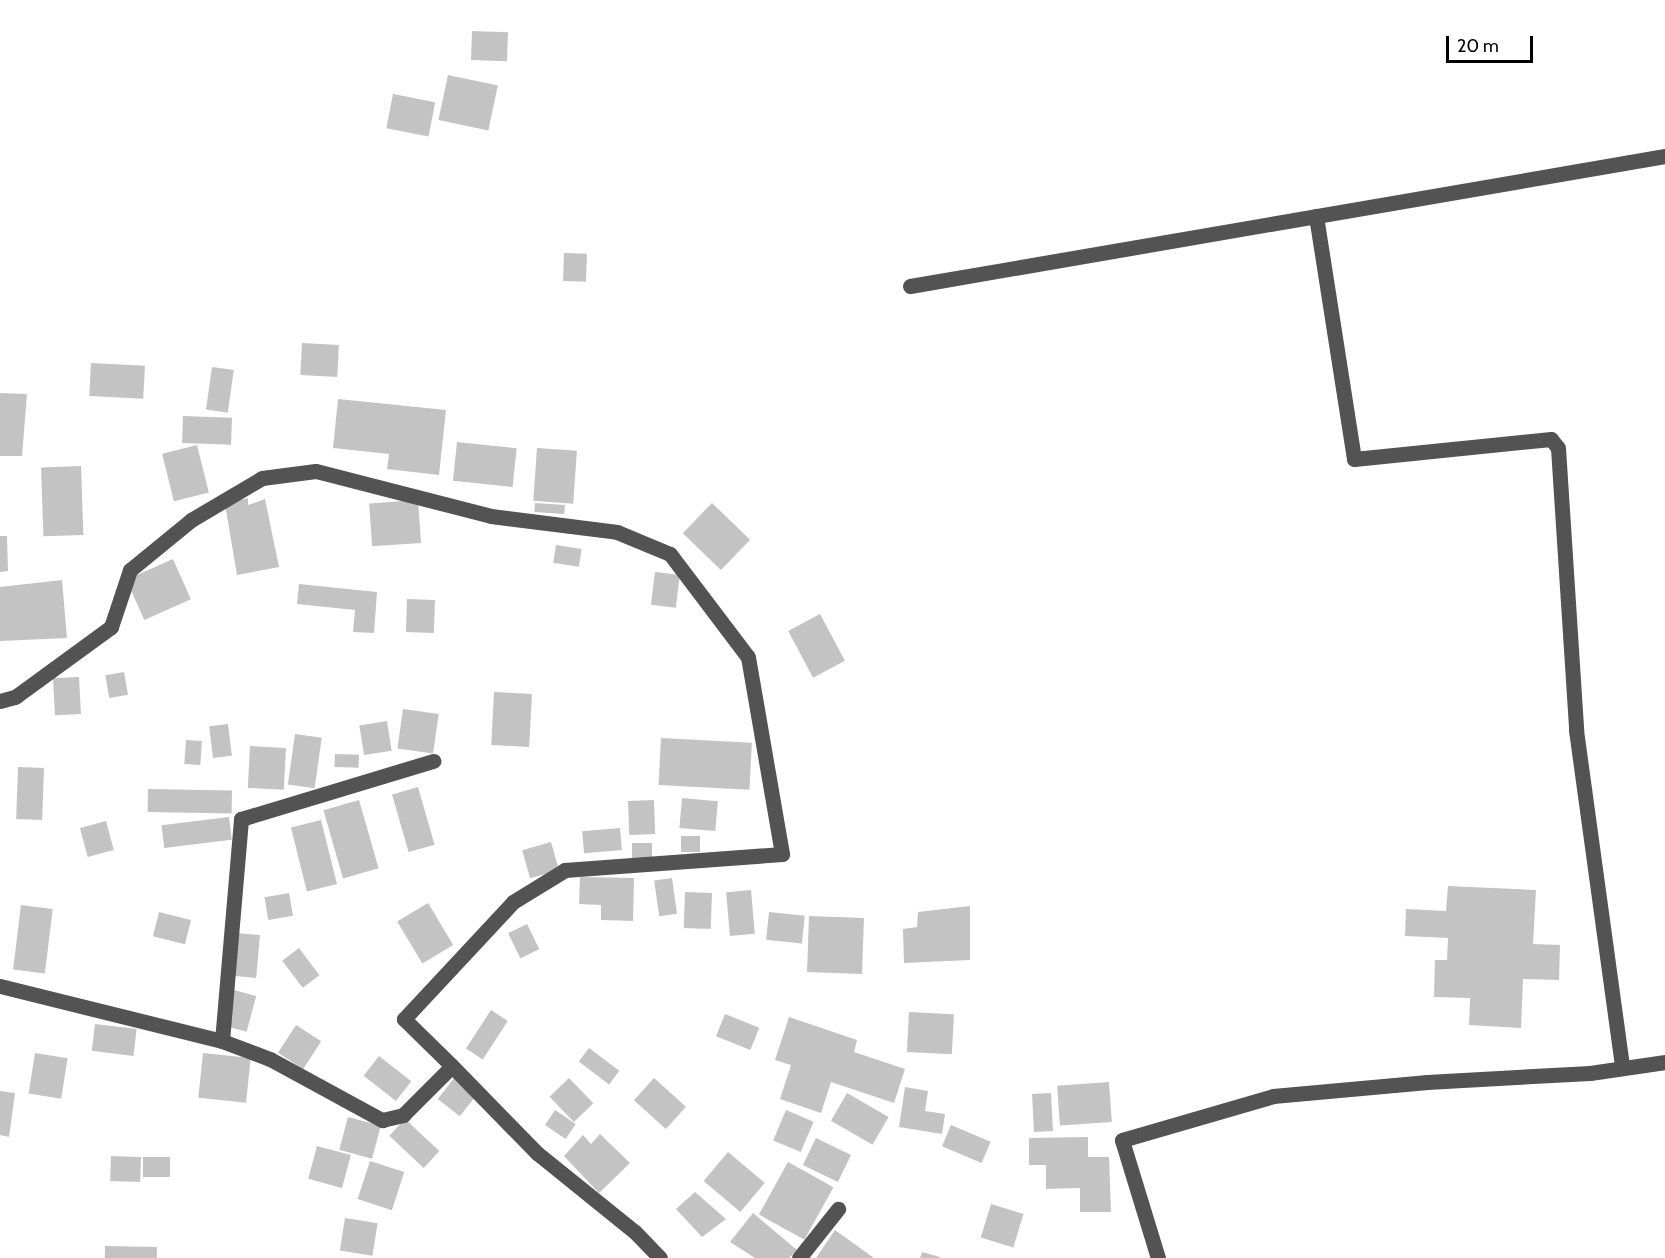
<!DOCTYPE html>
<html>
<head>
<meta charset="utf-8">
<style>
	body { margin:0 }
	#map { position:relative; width:1665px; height:1258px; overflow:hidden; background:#fff; font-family:Cabin,sans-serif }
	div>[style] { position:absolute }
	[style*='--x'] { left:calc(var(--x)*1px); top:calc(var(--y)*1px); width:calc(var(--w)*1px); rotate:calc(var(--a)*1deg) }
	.building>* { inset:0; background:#c3c3c3; transform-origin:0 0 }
	.minor>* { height:15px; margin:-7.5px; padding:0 7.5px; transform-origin:7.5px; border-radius:7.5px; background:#535353 }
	span { translate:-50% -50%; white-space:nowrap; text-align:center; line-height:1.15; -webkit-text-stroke:4.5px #fff; paint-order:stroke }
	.scale { position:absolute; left:1446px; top:36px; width:87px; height:27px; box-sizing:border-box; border:3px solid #000; border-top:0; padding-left:8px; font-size:18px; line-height:21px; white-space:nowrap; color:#000; -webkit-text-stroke:4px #fff; paint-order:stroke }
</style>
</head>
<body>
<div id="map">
	<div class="building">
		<i style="left:472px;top:31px;width:36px;height:29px;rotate:2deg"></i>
		<i style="left:448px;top:75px;width:51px;height:46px;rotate:12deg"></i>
		<i style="left:393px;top:94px;width:43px;height:35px;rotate:11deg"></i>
		<i style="left:564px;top:253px;width:23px;height:28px;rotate:2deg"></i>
		<i style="left:302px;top:343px;width:37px;height:32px;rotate:3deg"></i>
		<i style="left:91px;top:363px;width:54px;height:33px;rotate:3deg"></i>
		<i style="left:212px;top:367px;width:22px;height:43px;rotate:8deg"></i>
		<i style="clip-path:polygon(0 393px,27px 394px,22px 456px,0 456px)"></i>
		<i style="clip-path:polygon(338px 399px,446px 410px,439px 475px,387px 469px,389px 454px,333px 448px)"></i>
		<i style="left:183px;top:416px;width:49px;height:27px;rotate:2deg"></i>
		<i style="left:457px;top:442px;width:60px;height:39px;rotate:6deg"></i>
		<i style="left:197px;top:445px;width:49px;height:36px;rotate:76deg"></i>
		<i style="left:537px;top:448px;width:40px;height:53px;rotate:4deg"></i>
		<i style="left:81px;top:466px;width:69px;height:40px;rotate:88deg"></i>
		<i style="clip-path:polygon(248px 498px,248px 505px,265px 499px,279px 567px,237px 575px,225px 504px)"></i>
		<i style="left:418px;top:500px;width:43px;height:49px;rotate:86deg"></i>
		<i style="left:535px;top:503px;width:30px;height:9px;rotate:4deg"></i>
		<i style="left:712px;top:503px;width:53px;height:42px;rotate:44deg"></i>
		<i style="clip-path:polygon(0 536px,7px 536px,8px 571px,0 572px)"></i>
		<i style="left:556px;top:545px;width:26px;height:18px;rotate:9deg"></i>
		<i style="left:173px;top:559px;width:44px;height:51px;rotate:66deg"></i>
		<i style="left:655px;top:572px;width:25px;height:33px;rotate:7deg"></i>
		<i style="clip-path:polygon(62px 580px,67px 638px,0 641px,0 587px)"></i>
		<i style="clip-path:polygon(299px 584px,377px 592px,374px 633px,353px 632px,355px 610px,297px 604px)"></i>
		<i style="left:407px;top:599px;width:28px;height:33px;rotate:2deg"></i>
		<i style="left:820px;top:614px;width:53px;height:36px;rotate:62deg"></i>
		<i style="left:124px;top:672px;width:23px;height:19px;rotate:80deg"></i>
		<i style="left:79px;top:677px;width:37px;height:26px;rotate:87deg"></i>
		<i style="left:494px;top:692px;width:38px;height:53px;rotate:3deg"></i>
		<i style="left:403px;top:709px;width:36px;height:40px;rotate:8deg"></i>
		<i style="left:387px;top:721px;width:30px;height:28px;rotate:81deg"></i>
		<i style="left:228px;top:724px;width:32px;height:19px;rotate:83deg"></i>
		<i style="left:295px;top:734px;width:27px;height:51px;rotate:8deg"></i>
		<i style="left:661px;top:738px;width:91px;height:47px;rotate:3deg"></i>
		<i style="left:186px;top:740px;width:16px;height:24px;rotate:4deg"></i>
		<i style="left:250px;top:746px;width:36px;height:42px;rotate:3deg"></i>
		<i style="left:335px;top:754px;width:24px;height:13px;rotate:2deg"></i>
		<i style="left:18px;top:767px;width:26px;height:52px;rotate:2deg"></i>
		<i style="left:418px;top:787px;width:60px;height:27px;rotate:74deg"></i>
		<i style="left:148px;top:789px;width:84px;height:23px;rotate:1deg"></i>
		<i style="left:682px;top:798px;width:36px;height:30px;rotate:5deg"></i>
		<i style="left:359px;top:800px;width:71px;height:37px;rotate:74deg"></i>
		<i style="left:654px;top:800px;width:34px;height:26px;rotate:88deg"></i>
		<i style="left:229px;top:817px;width:23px;height:68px;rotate:83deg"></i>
		<i style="left:321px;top:820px;width:66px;height:31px;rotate:76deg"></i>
		<i style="left:106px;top:821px;width:30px;height:27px;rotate:75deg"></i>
		<i style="left:620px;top:828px;width:22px;height:38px;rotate:85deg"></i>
		<i style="left:681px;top:836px;width:19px;height:16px"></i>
		<i style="left:551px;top:842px;width:29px;height:30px;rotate:74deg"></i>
		<i style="left:632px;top:843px;width:20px;height:15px"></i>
		<i style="clip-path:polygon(580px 877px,634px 878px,633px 921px,601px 920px,601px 905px,579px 904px)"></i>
		<i style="left:672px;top:878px;width:36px;height:18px;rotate:82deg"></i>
		<i style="clip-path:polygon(1448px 886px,1536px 890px,1533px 944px,1560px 945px,1559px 980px,1523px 979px,1521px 1028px,1469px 1025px,1470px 998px,1434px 997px,1435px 960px,1447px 960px,1448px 938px,1405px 936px,1406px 909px,1446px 911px)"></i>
		<i style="left:751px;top:890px;width:44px;height:25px;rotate:85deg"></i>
		<i style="left:685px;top:892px;width:27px;height:36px;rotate:2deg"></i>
		<i style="left:289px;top:893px;width:23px;height:25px;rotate:80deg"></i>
		<i style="left:428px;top:903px;width:49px;height:36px;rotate:59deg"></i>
		<i style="left:21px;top:905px;width:32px;height:65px;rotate:7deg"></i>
		<i style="clip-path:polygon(970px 906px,970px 960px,904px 963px,903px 929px,917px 927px,918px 912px)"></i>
		<i style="left:159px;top:912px;width:33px;height:25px;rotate:14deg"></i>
		<i style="left:769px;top:912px;width:36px;height:28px;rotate:6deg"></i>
		<i style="left:809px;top:916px;width:55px;height:56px;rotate:2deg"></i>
		<i style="left:527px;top:924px;width:28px;height:21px;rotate:64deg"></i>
		<i style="left:236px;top:933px;width:24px;height:43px;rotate:5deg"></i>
		<i style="left:299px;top:948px;width:34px;height:21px;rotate:53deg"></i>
		<i style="left:234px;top:990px;width:23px;height:37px;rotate:15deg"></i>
		<i style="left:491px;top:1010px;width:20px;height:46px;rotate:33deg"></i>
		<i style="left:909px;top:1012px;width:45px;height:40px;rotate:3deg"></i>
		<i style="left:725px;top:1014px;width:37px;height:24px;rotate:22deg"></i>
		<i style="clip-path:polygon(789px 1017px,857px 1040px,854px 1052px,905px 1069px,894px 1103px,831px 1082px,821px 1113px,780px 1099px,791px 1065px,775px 1060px)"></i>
		<i style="left:95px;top:1024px;width:42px;height:27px;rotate:7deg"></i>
		<i style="left:296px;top:1025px;width:30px;height:33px;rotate:33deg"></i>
		<i style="left:589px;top:1048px;width:38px;height:17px;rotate:37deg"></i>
		<i style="left:35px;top:1053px;width:33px;height:41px;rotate:9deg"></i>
		<i style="left:203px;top:1053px;width:48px;height:45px;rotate:6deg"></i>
		<i style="left:379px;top:1056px;width:41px;height:25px;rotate:38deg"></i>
		<i style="left:455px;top:1077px;width:28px;height:28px;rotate:38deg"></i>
		<i style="left:569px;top:1078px;width:35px;height:27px;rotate:46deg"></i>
		<i style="left:654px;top:1078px;width:43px;height:30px;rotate:42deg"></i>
		<i style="left:1109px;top:1082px;width:40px;height:52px;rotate:86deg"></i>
		<i style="clip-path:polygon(905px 1087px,928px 1091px,925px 1111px,945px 1114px,942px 1134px,899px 1127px)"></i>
		<i style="clip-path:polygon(0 1091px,15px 1093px,9px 1137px,0 1135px)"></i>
		<i style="left:847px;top:1093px;width:48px;height:32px;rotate:30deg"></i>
		<i style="left:1051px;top:1093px;width:38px;height:19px;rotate:87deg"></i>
		<i style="left:555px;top:1110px;width:25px;height:18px;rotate:34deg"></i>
		<i style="left:786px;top:1110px;width:30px;height:33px;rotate:23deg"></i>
		<i style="left:348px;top:1117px;width:34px;height:34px;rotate:15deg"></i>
		<i style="left:405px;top:1119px;width:47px;height:23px;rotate:43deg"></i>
		<i style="left:951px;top:1125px;width:43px;height:23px;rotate:23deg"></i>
		<i style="clip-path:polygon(600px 1134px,630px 1163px,599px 1193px,564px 1156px,583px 1135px,591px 1144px)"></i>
		<i style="clip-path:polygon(1088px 1137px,1088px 1157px,1109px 1157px,1111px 1212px,1080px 1212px,1080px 1188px,1046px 1189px,1046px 1165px,1029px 1165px,1029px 1138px)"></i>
		<i style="left:816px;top:1138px;width:39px;height:30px;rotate:26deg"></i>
		<i style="left:317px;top:1146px;width:35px;height:34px;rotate:15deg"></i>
		<i style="left:728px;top:1152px;width:48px;height:38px;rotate:40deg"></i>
		<i style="left:111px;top:1156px;width:30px;height:25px;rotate:2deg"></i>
		<i style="left:143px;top:1157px;width:27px;height:20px"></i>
		<i style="left:370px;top:1161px;width:36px;height:40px;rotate:18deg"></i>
		<i style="left:788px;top:1162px;width:52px;height:60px;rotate:29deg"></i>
		<i style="clip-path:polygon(695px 1192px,726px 1219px,702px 1237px,676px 1209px)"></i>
		<i style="left:991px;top:1204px;width:34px;height:35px;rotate:17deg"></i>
		<i style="clip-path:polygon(753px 1213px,797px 1250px,789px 1258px,755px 1258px,730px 1242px)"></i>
		<i style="left:345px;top:1218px;width:33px;height:33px;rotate:9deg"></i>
		<i style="clip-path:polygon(835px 1230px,874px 1258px,816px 1258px)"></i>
		<i style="left:105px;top:1246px;width:52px;height:12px;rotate:1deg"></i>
		<i style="clip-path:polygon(922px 1252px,940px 1257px,940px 1258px,920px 1258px)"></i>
	</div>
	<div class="minor">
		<i style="--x:1316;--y:216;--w:246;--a:81.1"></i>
		<i style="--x:1354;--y:459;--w:198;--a:-5.8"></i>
		<i style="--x:1551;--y:439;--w:11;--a:52"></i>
		<i style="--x:1558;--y:448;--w:283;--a:86.3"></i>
		<i style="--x:1576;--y:730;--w:341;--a:82.2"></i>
		<i style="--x:910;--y:286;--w:766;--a:-9.77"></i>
		<i style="--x:0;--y:701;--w:16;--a:-15"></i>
		<i style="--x:15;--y:697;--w:119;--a:-36.1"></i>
		<i style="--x:111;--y:627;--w:60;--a:-71.6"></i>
		<i style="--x:130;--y:570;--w:79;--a:-39.3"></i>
		<i style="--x:191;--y:520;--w:82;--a:-30.6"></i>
		<i style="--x:262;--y:478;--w:54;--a:-7.4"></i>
		<i style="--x:316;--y:471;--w:181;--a:14.4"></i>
		<i style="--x:491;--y:516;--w:127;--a:7.2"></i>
		<i style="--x:617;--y:532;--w:57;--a:22.5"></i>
		<i style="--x:670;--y:554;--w:129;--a:52.9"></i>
		<i style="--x:748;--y:657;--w:200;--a:80.2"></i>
		<i style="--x:782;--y:854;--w:218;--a:175.8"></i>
		<i style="--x:565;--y:870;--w:61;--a:148.4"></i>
		<i style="--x:513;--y:902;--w:160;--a:133"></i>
		<i style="--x:404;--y:1019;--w:67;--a:44.4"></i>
		<i style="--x:0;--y:986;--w:229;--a:13.9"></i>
		<i style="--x:222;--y:1041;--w:51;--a:20.6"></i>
		<i style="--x:270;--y:1059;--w:128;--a:28.6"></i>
		<i style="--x:382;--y:1120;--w:22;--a:-13"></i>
		<i style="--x:403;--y:1115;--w:69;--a:-45"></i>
		<i style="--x:452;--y:1066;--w:122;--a:45.7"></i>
		<i style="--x:537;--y:1153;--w:126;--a:38.9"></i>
		<i style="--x:635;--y:1232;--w:36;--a:46"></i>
		<i style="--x:222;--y:1041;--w:223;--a:-85.1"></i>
		<i style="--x:241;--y:819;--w:201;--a:-16.8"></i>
		<i style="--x:799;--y:1258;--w:63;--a:-51.5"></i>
		<i style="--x:1158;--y:1258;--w:123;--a:-107"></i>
		<i style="--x:1122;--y:1140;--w:157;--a:-16.2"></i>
		<i style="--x:1273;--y:1096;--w:155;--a:-5.2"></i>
		<i style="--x:1427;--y:1082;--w:163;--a:-3.2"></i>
		<i style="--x:1590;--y:1073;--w:76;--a:-8.3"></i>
	</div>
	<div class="scale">20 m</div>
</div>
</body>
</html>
